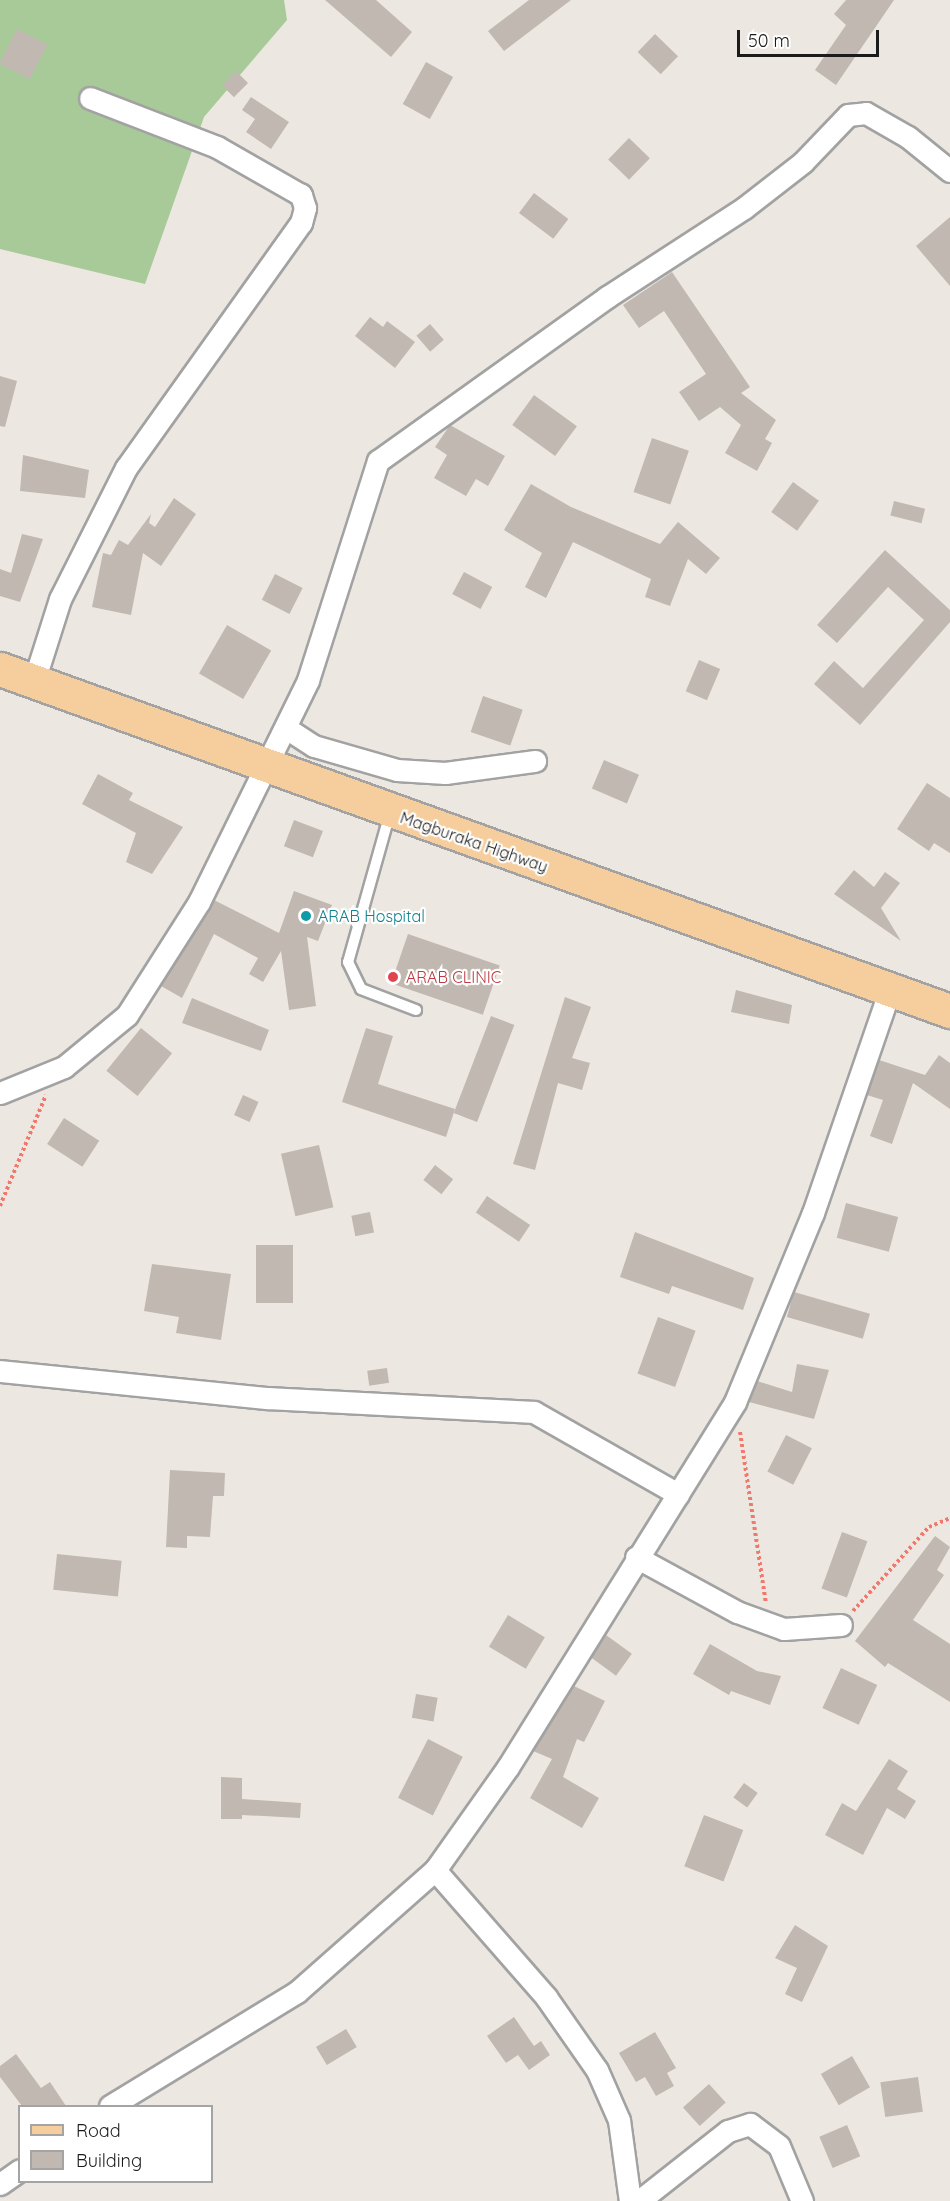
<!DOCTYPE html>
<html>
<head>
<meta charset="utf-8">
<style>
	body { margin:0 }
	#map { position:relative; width:950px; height:2201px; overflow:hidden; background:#ece8e1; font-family:Quicksand,sans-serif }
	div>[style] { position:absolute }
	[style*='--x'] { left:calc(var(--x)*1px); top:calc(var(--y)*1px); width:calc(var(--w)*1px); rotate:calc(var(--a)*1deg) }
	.forest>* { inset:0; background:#a8ca98 }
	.building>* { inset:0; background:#c0b8b1; transform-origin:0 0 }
	.path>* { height:4px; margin-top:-2px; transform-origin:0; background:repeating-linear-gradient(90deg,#f1786d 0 3px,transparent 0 6px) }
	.roads { filter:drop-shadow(2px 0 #a2a2a2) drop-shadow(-2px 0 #a2a2a2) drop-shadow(0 2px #a2a2a2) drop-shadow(0 -2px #a2a2a2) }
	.lane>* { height:10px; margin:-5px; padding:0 5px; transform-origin:5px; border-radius:5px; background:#fff }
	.street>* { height:21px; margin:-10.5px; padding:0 10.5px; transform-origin:10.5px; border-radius:10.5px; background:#fff }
	.primary>* { height:33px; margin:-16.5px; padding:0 16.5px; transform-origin:16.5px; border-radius:16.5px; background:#f6ce9d }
	.dots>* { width:16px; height:16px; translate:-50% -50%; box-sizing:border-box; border:3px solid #fff; border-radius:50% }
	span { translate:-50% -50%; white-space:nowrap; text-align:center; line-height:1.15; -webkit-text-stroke:4.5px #fff; paint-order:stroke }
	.street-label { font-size:16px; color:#1b1b1b }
	.culture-label { font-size:16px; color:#0d838f }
	.left { translate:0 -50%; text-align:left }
	.health-label { font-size:16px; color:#be3a42 }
	.legend { position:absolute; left:18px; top:2105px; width:195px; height:78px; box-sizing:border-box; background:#fff; border:2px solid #a4a4a4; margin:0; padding:8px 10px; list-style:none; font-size:18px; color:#1b1b1b }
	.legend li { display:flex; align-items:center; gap:12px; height:30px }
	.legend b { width:30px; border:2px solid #a4a4a4 }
	.scale { position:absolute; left:737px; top:30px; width:142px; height:27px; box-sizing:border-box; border:3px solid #1b1b1b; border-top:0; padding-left:8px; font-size:18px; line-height:21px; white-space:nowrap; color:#1b1b1b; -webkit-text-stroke:4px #fff; paint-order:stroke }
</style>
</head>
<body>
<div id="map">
	<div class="forest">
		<i style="clip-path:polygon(0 0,284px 0,287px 20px,204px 117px,145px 284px,0 249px)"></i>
	</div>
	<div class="building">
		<i style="clip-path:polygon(325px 0,376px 0,412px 32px,391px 57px)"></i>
		<i style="clip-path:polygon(529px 0,571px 0,504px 51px,488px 31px)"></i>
		<i style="clip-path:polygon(846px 0,894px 0,836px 85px,815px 70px,846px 25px,834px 14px)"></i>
		<i style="left:17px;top:29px;width:34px;height:39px;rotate:27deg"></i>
		<i style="left:655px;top:34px;width:32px;height:25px;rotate:44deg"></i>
		<i style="left:426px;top:62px;width:31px;height:48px;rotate:29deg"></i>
		<i style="left:236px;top:71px;width:17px;height:20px;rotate:45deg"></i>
		<i style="clip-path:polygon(251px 97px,289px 122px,271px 149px,246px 132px,255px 119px,242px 110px)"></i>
		<i style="left:629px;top:138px;width:29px;height:30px;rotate:44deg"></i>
		<i style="left:534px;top:193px;width:43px;height:25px;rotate:37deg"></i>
		<i style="clip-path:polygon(950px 217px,950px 286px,916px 246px)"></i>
		<i style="clip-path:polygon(672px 272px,750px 387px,741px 393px,776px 420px,765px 439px,772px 443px,757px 471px,725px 453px,741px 425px,720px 407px,699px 421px,679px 392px,706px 374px,664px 311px,639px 328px,623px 305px)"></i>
		<i style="clip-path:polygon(370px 317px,383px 327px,387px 321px,415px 342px,395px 368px,355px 336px)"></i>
		<i style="left:430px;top:324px;width:21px;height:18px;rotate:49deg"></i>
		<i style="clip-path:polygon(0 376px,17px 381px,5px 427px,0 426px)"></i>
		<i style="left:534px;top:395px;width:53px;height:37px;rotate:36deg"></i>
		<i style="clip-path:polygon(450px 425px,505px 456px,488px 486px,476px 479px,466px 496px,434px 478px,447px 455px,435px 447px)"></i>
		<i style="left:652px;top:438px;width:39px;height:57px;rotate:19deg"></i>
		<i style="clip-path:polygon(23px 455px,89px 470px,85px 498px,20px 491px)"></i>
		<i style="left:793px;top:482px;width:32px;height:37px;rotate:36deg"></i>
		<i style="clip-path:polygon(531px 484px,571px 507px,660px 544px,678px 522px,720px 558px,706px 574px,688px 559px,670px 606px,645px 597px,651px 579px,573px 542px,546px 598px,525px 587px,542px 553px,504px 530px)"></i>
		<i style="clip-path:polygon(174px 498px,196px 514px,161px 566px,143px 553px,131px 615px,92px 607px,103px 553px,111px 555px,119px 540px,128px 545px,151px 514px,149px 523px,155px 527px)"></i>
		<i style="left:894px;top:501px;width:32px;height:15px;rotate:14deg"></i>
		<i style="clip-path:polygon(22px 534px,43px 539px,20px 602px,0 596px,0 569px,11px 573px)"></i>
		<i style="clip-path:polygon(885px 550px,950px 610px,950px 622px,860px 725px,814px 684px,834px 661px,863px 688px,924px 620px,888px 587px,837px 643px,817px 625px)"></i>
		<i style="left:464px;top:572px;width:32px;height:25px;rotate:28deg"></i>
		<i style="left:275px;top:574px;width:31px;height:29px;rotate:27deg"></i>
		<i style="left:227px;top:625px;width:51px;height:56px;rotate:30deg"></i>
		<i style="left:699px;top:660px;width:23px;height:34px;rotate:23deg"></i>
		<i style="left:483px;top:696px;width:42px;height:38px;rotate:19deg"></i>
		<i style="left:604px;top:760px;width:38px;height:31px;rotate:23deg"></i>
		<i style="clip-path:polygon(98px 774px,133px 793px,129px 800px,183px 827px,152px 874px,126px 862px,136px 833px,82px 804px)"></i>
		<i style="clip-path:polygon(927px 783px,950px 798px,950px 853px,934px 843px,929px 851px,897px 829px)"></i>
		<i style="left:294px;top:820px;width:31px;height:28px;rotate:21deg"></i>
		<i style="clip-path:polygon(854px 870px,874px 887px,885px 872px,900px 883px,881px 908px,901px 941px,834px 894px)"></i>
		<i style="clip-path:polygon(294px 891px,332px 905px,318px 941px,307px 937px,316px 1006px,289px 1010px,281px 951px,263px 982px,249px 974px,258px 958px,214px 934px,182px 998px,161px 986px,214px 900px,279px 933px)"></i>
		<i style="left:408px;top:934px;width:97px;height:52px;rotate:19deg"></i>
		<i style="clip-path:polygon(736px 990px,792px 1005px,789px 1024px,731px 1012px)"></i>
		<i style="clip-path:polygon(565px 997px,591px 1007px,572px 1058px,590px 1063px,582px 1090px,558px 1083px,535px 1170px,513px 1164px)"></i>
		<i style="clip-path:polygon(192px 998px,269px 1030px,261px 1051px,182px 1023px)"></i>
		<i style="left:491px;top:1016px;width:25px;height:104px;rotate:21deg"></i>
		<i style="left:141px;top:1028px;width:40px;height:55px;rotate:39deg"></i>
		<i style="clip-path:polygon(366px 1028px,393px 1036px,378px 1084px,455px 1109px,446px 1137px,342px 1102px)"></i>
		<i style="clip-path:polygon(939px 1055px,950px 1063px,950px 1109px,913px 1083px,892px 1144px,870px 1136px,883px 1100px,867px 1095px,879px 1060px,925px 1075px)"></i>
		<i style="left:243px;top:1095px;width:17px;height:22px;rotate:24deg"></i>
		<i style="left:64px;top:1118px;width:42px;height:31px;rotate:33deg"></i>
		<i style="left:319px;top:1145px;width:64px;height:39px;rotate:77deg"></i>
		<i style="left:435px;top:1165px;width:23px;height:19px;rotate:38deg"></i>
		<i style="left:487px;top:1196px;width:52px;height:20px;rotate:34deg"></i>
		<i style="left:846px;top:1203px;width:54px;height:36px;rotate:15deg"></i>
		<i style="left:370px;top:1212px;width:21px;height:19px;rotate:79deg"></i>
		<i style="clip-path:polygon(635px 1232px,754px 1278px,743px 1310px,672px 1286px,669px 1294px,620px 1277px)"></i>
		<i style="left:256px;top:1245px;width:37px;height:58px"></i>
		<i style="clip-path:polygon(152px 1264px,231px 1274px,221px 1340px,176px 1333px,179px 1317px,144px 1311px)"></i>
		<i style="left:794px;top:1292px;width:79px;height:26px;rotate:16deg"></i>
		<i style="left:658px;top:1317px;width:40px;height:60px;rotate:20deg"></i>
		<i style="clip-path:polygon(797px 1364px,829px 1370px,814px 1419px,749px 1402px,757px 1381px,792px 1392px)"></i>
		<i style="left:387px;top:1368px;width:15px;height:20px;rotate:82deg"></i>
		<i style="left:786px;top:1435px;width:29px;height:41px;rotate:27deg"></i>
		<i style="clip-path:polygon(170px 1470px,225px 1473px,224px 1496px,213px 1496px,210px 1537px,187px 1536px,187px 1548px,166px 1547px)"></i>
		<i style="left:842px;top:1532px;width:27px;height:60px;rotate:20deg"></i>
		<i style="clip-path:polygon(935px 1536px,950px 1547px,937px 1570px,944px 1575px,913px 1620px,950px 1644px,950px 1702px,888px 1663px,885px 1667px,855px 1641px)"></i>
		<i style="left:57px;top:1554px;width:65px;height:36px;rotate:6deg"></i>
		<i style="left:508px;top:1615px;width:43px;height:37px;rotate:31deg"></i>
		<i style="left:606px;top:1635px;width:32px;height:27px;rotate:36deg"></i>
		<i style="clip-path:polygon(710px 1644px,757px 1671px,781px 1676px,770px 1705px,731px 1691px,729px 1695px,693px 1674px)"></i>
		<i style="left:841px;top:1668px;width:40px;height:44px;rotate:25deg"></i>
		<i style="clip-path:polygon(574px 1686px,605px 1701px,584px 1742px,577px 1739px,563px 1777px,599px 1798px,582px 1828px,530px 1798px,552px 1759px,533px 1751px)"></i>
		<i style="left:416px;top:1694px;width:22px;height:24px;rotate:10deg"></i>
		<i style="left:428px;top:1739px;width:39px;height:66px;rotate:27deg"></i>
		<i style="clip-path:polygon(889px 1759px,908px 1771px,897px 1789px,916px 1801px,905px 1819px,887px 1808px,863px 1855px,825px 1835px,842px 1803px,856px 1811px)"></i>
		<i style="clip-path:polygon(221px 1777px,242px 1778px,242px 1799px,301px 1803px,300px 1818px,242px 1815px,242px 1819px,221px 1819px)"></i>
		<i style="left:744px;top:1783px;width:17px;height:18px;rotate:36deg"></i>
		<i style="left:704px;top:1815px;width:42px;height:55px;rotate:21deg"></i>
		<i style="clip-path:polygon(795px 1925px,828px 1946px,802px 2002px,785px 1994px,797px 1968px,775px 1958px)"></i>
		<i style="clip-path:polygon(514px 2017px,534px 2046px,541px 2041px,550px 2055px,529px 2070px,518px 2055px,506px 2063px,487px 2036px)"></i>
		<i style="left:346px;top:2029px;width:21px;height:35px;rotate:59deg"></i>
		<i style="clip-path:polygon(655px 2032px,676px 2068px,667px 2073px,674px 2086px,656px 2096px,645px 2077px,636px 2082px,619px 2053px)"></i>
		<i style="clip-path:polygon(16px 2054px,41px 2088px,50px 2082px,66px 2106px,22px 2106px,0 2077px,0 2066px)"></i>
		<i style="left:852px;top:2056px;width:36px;height:36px;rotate:60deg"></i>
		<i style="left:918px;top:2077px;width:35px;height:38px;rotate:82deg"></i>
		<i style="left:709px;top:2084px;width:25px;height:35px;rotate:48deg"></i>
		<i style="left:847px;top:2125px;width:34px;height:30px;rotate:67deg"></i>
	</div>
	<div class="path">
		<i style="--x:0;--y:1206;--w:120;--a:-67.5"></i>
		<i style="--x:740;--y:1432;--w:173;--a:81.4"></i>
		<i style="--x:853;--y:1611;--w:113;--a:-47.9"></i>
		<i style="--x:929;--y:1527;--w:23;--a:-23"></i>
	</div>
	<div class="roads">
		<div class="lane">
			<i style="--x:390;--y:813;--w:155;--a:105.7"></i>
			<i style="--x:348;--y:962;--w:30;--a:64"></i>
			<i style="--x:361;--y:989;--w:59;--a:20.9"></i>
		</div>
		<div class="street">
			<i style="--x:34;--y:681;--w:86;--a:-72.4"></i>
			<i style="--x:60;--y:599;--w:147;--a:-63.3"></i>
			<i style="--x:126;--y:468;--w:301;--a:-54.5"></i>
			<i style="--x:301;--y:223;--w:16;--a:-75"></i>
			<i style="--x:305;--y:208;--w:14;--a:-107"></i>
			<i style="--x:301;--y:195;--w:97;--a:-150.3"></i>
			<i style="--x:217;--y:147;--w:136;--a:-158.9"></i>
			<i style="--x:286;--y:728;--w:33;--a:33"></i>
			<i style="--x:314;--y:746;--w:86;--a:16.1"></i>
			<i style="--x:397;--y:770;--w:48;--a:3.6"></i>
			<i style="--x:445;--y:773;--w:91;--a:-7.6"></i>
			<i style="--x:0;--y:1093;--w:69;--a:-22.1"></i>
			<i style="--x:64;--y:1067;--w:82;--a:-39.5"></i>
			<i style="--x:127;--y:1015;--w:134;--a:-57.5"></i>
			<i style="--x:199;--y:902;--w:247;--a:-63.8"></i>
			<i style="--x:308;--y:680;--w:230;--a:-72.3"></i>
			<i style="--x:378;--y:461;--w:282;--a:-35.6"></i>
			<i style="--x:607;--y:297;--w:163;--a:-33"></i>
			<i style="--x:744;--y:208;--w:75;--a:-37.9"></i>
			<i style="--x:803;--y:162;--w:65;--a:-46.2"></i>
			<i style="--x:848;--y:115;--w:18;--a:-6"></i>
			<i style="--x:866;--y:113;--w:48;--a:29.7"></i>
			<i style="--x:908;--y:137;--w:54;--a:39"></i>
			<i style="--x:0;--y:1371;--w:269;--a:5.8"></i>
			<i style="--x:268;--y:1398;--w:266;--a:3"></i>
			<i style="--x:534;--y:1412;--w:166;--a:29.7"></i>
			<i style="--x:636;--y:1557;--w:115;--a:28.6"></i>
			<i style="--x:737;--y:1612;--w:50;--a:19.9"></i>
			<i style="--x:784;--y:1629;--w:57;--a:-4"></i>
			<i style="--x:435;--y:1870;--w:169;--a:48.8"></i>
			<i style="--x:546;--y:1997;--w:89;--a:55.1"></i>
			<i style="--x:597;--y:2070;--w:55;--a:66.3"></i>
			<i style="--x:619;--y:2120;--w:82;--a:82.3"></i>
			<i style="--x:110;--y:2106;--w:219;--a:-31.4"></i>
			<i style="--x:297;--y:1992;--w:184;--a:-41.5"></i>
			<i style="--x:435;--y:1870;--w:126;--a:-54.7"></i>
			<i style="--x:508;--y:1767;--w:430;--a:-58.1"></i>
			<i style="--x:735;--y:1402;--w:204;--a:-67.6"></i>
			<i style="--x:813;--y:1213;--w:237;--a:-71"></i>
			<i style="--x:0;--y:2184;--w:24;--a:-35"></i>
			<i style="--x:639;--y:2201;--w:113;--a:-38.2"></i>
			<i style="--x:728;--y:2131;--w:23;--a:-18"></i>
			<i style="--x:750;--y:2124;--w:36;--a:37"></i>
			<i style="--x:779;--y:2146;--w:60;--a:67.3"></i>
		</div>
		<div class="primary">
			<i style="--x:0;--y:669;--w:1010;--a:19.8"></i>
		</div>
	</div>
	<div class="dots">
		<i style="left:306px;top:916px;background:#0f9aa8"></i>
		<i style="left:393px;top:977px;background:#e0444e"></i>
	</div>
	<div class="street-label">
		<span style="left:474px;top:842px;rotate:19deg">Magburaka Highway</span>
	</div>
	<div class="culture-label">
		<span class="left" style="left:318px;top:916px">ARAB Hospital</span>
	</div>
	<div class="health-label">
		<span class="left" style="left:406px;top:977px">ARAB CLINIC</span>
	</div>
	<ul class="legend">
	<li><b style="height:8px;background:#f6ce9d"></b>Road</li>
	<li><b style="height:16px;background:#c0b8b1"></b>Building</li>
	</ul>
	<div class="scale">50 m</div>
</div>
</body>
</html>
